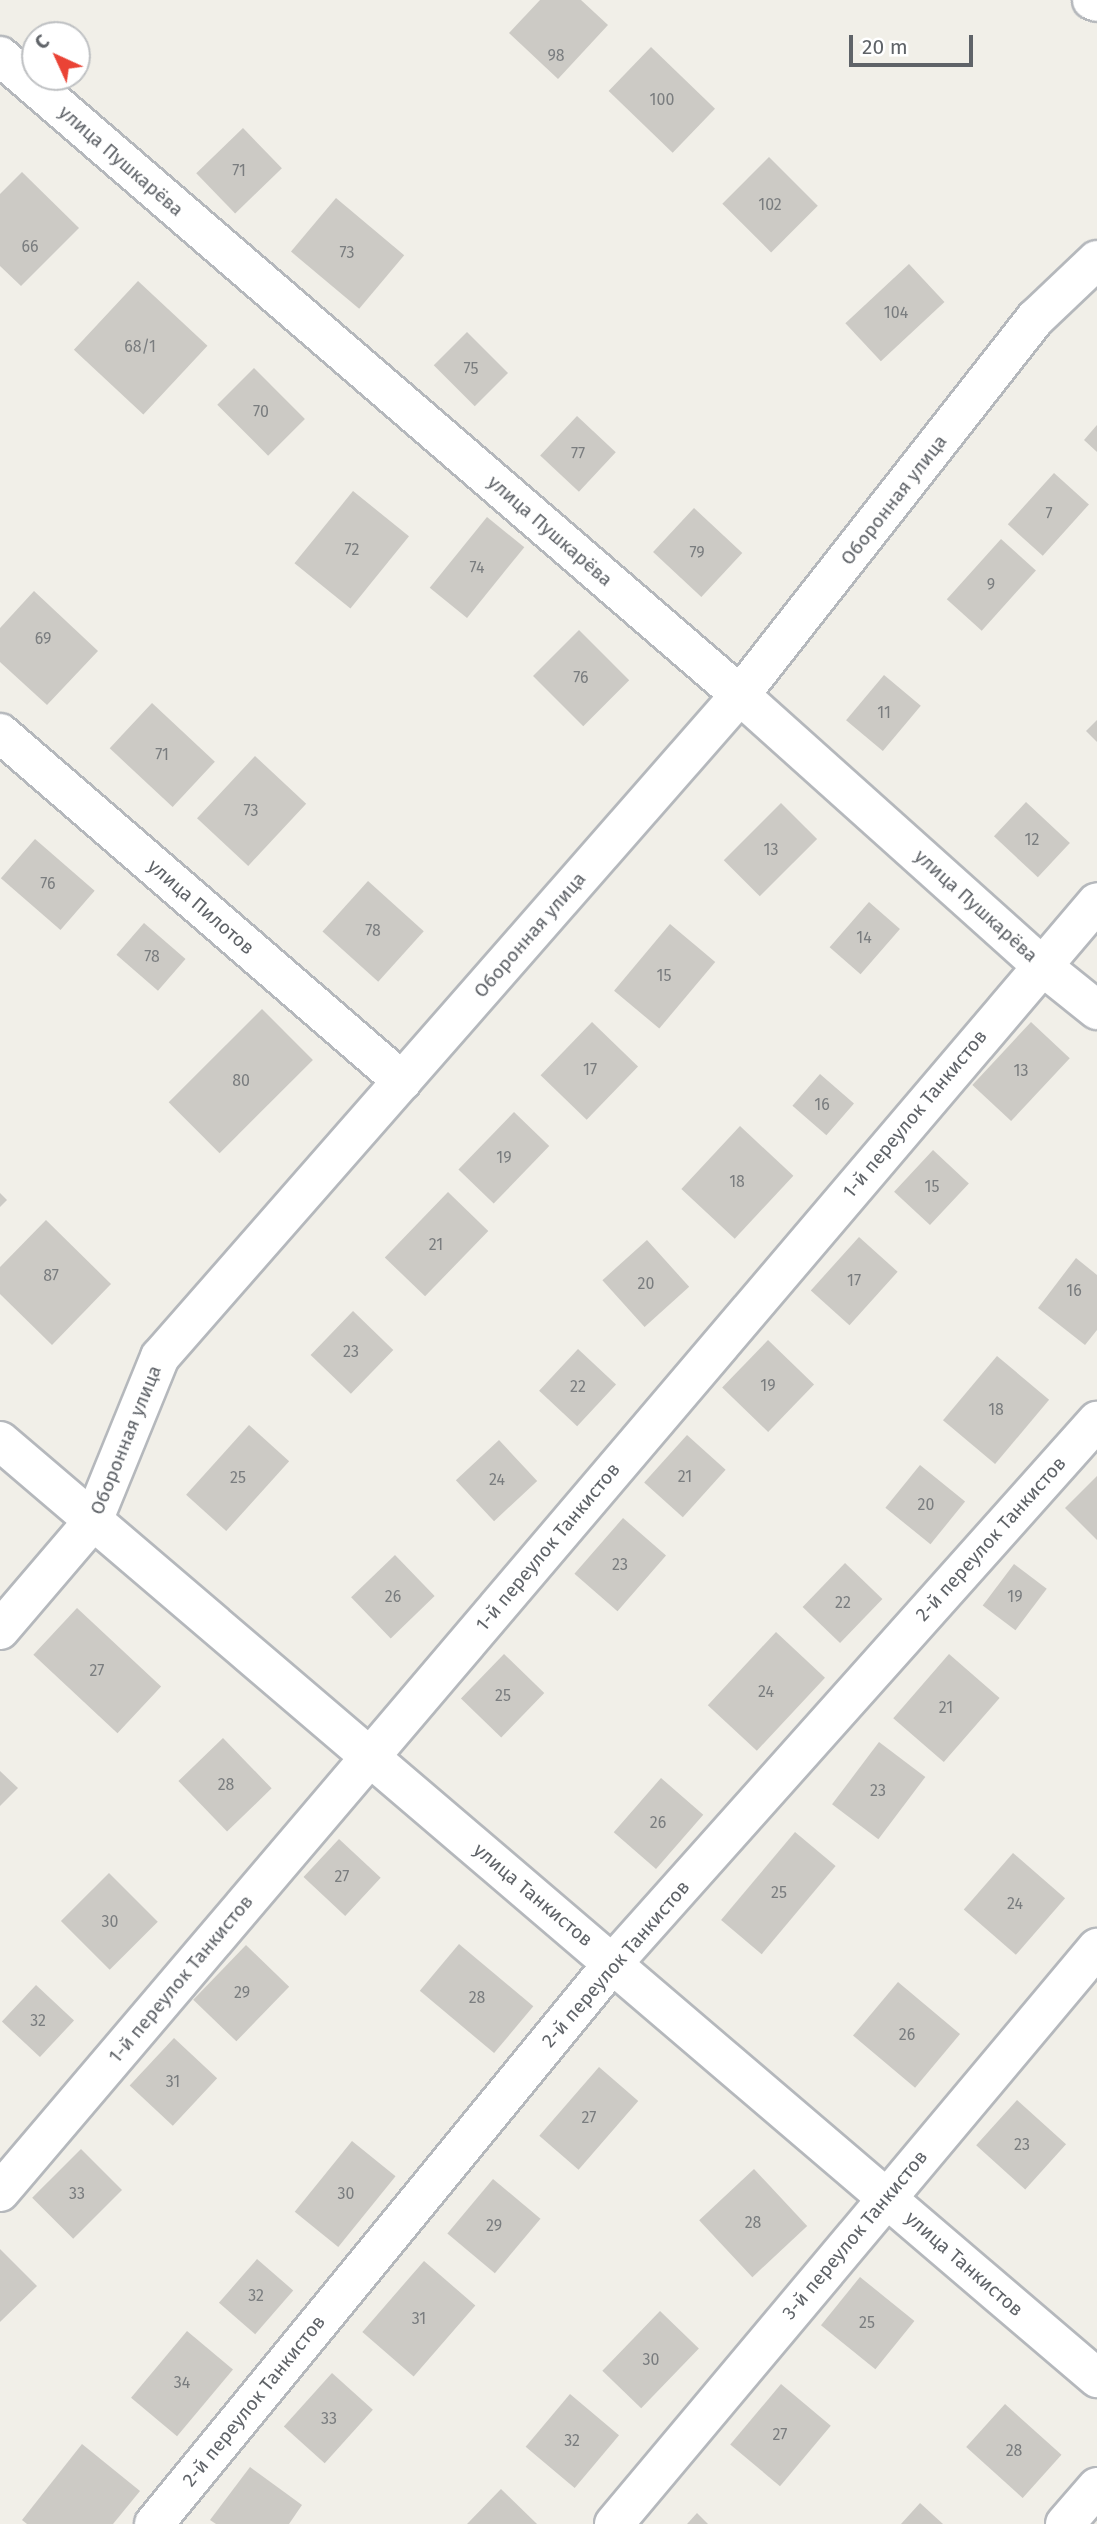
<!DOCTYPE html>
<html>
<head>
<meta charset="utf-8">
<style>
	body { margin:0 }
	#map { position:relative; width:1097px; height:2524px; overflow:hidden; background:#f1efe8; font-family:"Fira Sans",sans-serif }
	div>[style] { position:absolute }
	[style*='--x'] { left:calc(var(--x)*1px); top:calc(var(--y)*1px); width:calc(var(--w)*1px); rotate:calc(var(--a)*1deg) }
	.building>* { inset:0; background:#cccac5; transform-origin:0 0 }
	.roads { filter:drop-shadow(2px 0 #b5b8bc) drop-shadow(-2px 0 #b5b8bc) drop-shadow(0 2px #b5b8bc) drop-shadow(0 -2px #b5b8bc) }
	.minor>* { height:38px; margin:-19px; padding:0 19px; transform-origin:19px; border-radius:19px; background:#fff }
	span { translate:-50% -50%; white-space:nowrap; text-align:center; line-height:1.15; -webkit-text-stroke:7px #fff; paint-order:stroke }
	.number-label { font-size:16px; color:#7a7d7f }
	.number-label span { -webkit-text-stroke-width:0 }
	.street-label { font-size:19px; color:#5f6368 }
	.north { position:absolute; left:21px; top:21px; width:70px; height:70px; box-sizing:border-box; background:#fff; border:2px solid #bfc1c3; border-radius:50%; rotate:315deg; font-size:19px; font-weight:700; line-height:28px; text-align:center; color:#5f6368 }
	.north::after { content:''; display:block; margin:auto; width:24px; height:32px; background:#ea4335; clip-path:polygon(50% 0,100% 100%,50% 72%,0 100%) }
	.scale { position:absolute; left:849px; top:35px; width:124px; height:32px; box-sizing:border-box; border:4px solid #5f6368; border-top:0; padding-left:9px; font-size:21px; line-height:24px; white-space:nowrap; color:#5f6368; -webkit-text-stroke:5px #fff; paint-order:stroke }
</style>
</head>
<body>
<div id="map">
	<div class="building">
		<i style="clip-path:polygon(540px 0,581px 0,608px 25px,558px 79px,509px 33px)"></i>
		<i style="left:651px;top:47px;width:89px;height:61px;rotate:44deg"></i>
		<i style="left:243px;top:128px;width:56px;height:65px;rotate:46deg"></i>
		<i style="left:769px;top:157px;width:69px;height:66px;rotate:45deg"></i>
		<i style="clip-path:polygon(22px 172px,79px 228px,21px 286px,0 266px,0 194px)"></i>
		<i style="left:336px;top:198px;width:89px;height:70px;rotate:40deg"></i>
		<i style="left:909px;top:264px;width:52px;height:87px;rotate:47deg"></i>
		<i style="left:138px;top:281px;width:95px;height:94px;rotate:43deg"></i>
		<i style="left:467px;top:332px;width:58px;height:47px;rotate:45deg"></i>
		<i style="left:254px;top:368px;width:72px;height:52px;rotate:45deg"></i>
		<i style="left:577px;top:416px;width:53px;height:54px;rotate:43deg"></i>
		<i style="clip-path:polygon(1097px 425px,1097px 452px,1084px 440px)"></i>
		<i style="left:1054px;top:473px;width:47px;height:69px;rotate:42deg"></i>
		<i style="left:353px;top:491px;width:72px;height:93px;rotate:39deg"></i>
		<i style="left:694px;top:508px;width:66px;height:60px;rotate:43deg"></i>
		<i style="left:487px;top:517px;width:48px;height:91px;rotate:39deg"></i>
		<i style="left:1001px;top:539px;width:47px;height:81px;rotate:42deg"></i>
		<i style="clip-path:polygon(34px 591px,98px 651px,47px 705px,0 662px,0 628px)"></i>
		<i style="left:579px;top:630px;width:71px;height:65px;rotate:45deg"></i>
		<i style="left:884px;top:675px;width:48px;height:59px;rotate:40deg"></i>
		<i style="left:152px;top:703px;width:86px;height:62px;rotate:43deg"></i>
		<i style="clip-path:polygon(1097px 720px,1097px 742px,1086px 731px)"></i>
		<i style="left:255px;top:756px;width:70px;height:85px;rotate:43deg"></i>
		<i style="left:1026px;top:802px;width:60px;height:47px;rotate:43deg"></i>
		<i style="left:781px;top:803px;width:51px;height:81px;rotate:45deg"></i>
		<i style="left:35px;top:839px;width:79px;height:52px;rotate:41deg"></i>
		<i style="left:368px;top:881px;width:75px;height:68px;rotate:42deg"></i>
		<i style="left:869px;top:902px;width:41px;height:60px;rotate:41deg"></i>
		<i style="left:144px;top:923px;width:55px;height:42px;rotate:41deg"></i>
		<i style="left:670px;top:924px;width:59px;height:87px;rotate:40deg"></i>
		<i style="left:262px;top:1009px;width:72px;height:132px;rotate:45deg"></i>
		<i style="left:592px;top:1022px;width:64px;height:74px;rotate:44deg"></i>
		<i style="left:1031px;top:1022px;width:53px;height:86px;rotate:43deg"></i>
		<i style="left:820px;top:1074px;width:45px;height:42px;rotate:41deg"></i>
		<i style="left:514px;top:1112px;width:49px;height:80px;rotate:44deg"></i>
		<i style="left:740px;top:1126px;width:73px;height:86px;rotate:43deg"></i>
		<i style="left:933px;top:1150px;width:49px;height:57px;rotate:43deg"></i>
		<i style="left:448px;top:1192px;width:56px;height:91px;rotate:44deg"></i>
		<i style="clip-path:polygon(0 1193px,7px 1200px,0 1207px)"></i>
		<i style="clip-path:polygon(46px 1220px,111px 1284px,52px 1345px,0 1294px,0 1267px)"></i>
		<i style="left:859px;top:1237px;width:52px;height:72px;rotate:42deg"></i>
		<i style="left:647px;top:1240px;width:63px;height:60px;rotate:48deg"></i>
		<i style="clip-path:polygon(1076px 1258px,1097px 1275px,1097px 1330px,1085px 1345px,1038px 1308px)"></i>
		<i style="left:353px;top:1311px;width:56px;height:61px;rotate:44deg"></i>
		<i style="left:768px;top:1340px;width:64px;height:66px;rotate:44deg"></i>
		<i style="left:578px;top:1349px;width:52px;height:57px;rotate:43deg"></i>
		<i style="left:997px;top:1356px;width:68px;height:84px;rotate:40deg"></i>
		<i style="left:249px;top:1425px;width:54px;height:94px;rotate:42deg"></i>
		<i style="left:687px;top:1435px;width:52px;height:64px;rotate:42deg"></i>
		<i style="left:499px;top:1440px;width:56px;height:59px;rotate:47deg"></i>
		<i style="left:920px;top:1465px;width:58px;height:55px;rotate:39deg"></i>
		<i style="clip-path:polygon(1097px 1476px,1097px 1540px,1065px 1508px)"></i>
		<i style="left:623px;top:1518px;width:57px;height:74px;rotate:41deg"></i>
		<i style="left:395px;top:1555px;width:57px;height:61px;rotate:46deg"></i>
		<i style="left:845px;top:1563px;width:52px;height:61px;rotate:44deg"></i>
		<i style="left:1014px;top:1564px;width:41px;height:52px;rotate:37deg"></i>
		<i style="left:77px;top:1608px;width:115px;height:64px;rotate:43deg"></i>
		<i style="left:776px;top:1632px;width:67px;height:100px;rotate:43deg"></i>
		<i style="left:504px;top:1654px;width:56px;height:62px;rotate:44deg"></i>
		<i style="left:949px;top:1654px;width:67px;height:85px;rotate:41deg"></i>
		<i style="left:223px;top:1738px;width:70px;height:62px;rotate:46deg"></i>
		<i style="left:879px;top:1742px;width:58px;height:78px;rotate:37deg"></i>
		<i style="clip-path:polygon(0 1771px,18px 1788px,0 1806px)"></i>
		<i style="left:661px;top:1778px;width:56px;height:72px;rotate:41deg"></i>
		<i style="left:795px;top:1832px;width:53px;height:115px;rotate:40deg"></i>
		<i style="left:339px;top:1839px;width:57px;height:52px;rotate:43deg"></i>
		<i style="left:1013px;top:1853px;width:69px;height:75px;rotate:41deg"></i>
		<i style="left:109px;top:1873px;width:69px;height:68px;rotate:45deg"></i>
		<i style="left:459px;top:1944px;width:97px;height:61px;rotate:40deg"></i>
		<i style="left:246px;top:1945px;width:60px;height:76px;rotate:44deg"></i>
		<i style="left:898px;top:1982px;width:81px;height:70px;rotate:40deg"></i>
		<i style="left:36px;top:1985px;width:52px;height:50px;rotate:43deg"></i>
		<i style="left:174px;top:2038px;width:59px;height:65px;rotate:43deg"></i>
		<i style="left:599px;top:2067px;width:52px;height:91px;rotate:41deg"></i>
		<i style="left:1017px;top:2100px;width:66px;height:61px;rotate:42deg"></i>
		<i style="left:352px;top:2141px;width:56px;height:91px;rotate:39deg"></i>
		<i style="left:81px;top:2149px;width:58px;height:69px;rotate:45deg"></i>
		<i style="left:754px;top:2169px;width:78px;height:75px;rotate:47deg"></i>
		<i style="left:493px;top:2179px;width:62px;height:71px;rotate:40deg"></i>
		<i style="clip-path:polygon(0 2249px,37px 2286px,0 2322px)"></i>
		<i style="left:257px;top:2259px;width:48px;height:58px;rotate:41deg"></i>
		<i style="left:424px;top:2261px;width:68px;height:94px;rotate:41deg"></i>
		<i style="left:860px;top:2277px;width:70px;height:62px;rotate:39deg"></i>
		<i style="left:660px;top:2311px;width:54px;height:83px;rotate:44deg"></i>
		<i style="left:187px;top:2331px;width:60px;height:87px;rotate:40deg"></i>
		<i style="left:332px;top:2373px;width:55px;height:72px;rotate:42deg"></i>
		<i style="left:781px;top:2384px;width:65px;height:79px;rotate:40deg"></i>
		<i style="left:570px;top:2394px;width:64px;height:69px;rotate:40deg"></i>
		<i style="left:1005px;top:2404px;width:76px;height:58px;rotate:42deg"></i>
		<i style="clip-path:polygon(82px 2444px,140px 2491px,113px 2524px,27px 2524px,22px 2520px)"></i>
		<i style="clip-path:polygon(250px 2467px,302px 2505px,289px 2524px,216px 2524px,210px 2520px)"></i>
		<i style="clip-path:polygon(501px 2489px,537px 2524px,467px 2524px)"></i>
		<i style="clip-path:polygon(920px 2503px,943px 2524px,901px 2524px)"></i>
		<i style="clip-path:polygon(697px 2513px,708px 2524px,687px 2524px)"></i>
	</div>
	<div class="roads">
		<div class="minor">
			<i style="--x:1092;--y:0;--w:5;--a:22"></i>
			<i style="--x:0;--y:56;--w:978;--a:40.81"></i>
			<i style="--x:740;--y:695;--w:404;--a:41.9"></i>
			<i style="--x:1041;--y:965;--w:72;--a:38.8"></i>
			<i style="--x:0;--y:733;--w:532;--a:40.88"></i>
			<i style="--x:0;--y:1441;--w:1443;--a:40.5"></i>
			<i style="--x:0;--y:1630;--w:143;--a:-49.5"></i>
			<i style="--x:93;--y:1521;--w:177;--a:-67.8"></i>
			<i style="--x:160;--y:1357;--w:880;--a:-48.78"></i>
			<i style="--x:740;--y:695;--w:479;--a:-51.9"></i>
			<i style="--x:1036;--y:318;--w:84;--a:-43.6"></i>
			<i style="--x:0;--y:2192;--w:1693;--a:-49.62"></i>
			<i style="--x:154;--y:2524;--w:725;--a:-50.71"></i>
			<i style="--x:613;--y:1963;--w:727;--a:-48.24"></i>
			<i style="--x:614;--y:2524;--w:752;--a:-50.02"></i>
			<i style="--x:1065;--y:2524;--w:49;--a:-49.1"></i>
		</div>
	</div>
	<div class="number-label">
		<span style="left:556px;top:56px">98</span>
		<span style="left:662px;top:100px">100</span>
		<span style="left:239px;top:171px">71</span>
		<span style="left:770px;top:205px">102</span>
		<span style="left:30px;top:247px">66</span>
		<span style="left:347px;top:253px">73</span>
		<span style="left:896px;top:313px">104</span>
		<span style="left:140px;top:347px">68/1</span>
		<span style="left:471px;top:369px">75</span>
		<span style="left:261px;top:412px">70</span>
		<span style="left:578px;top:454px">77</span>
		<span style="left:1049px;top:514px">7</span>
		<span style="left:352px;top:550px">72</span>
		<span style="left:697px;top:553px">79</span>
		<span style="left:477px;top:568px">74</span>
		<span style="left:991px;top:585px">9</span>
		<span style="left:43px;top:639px">69</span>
		<span style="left:581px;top:678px">76</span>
		<span style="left:884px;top:713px">11</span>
		<span style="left:162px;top:755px">71</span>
		<span style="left:251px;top:811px">73</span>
		<span style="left:1032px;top:840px">12</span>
		<span style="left:771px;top:850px">13</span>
		<span style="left:48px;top:884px">76</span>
		<span style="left:373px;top:931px">78</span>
		<span style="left:864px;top:938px">14</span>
		<span style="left:152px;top:957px">78</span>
		<span style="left:664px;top:976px">15</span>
		<span style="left:590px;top:1070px">17</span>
		<span style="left:1021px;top:1071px">13</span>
		<span style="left:241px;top:1081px">80</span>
		<span style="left:822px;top:1105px">16</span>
		<span style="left:504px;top:1158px">19</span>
		<span style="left:737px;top:1182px">18</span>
		<span style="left:932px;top:1187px">15</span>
		<span style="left:436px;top:1245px">21</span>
		<span style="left:51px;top:1276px">87</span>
		<span style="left:854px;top:1281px">17</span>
		<span style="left:646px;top:1284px">20</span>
		<span style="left:1074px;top:1291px">16</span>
		<span style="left:351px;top:1352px">23</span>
		<span style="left:768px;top:1386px">19</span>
		<span style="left:578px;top:1387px">22</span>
		<span style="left:996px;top:1410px">18</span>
		<span style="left:685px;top:1477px">21</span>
		<span style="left:238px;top:1478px">25</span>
		<span style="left:497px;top:1480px">24</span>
		<span style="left:926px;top:1505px">20</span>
		<span style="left:620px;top:1565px">23</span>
		<span style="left:393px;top:1597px">26</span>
		<span style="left:1015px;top:1597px">19</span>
		<span style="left:843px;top:1603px">22</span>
		<span style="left:97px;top:1671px">27</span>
		<span style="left:766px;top:1692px">24</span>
		<span style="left:503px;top:1696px">25</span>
		<span style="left:946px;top:1708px">21</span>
		<span style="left:226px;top:1785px">28</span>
		<span style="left:878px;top:1791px">23</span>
		<span style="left:658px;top:1823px">26</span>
		<span style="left:342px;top:1877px">27</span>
		<span style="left:779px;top:1893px">25</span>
		<span style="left:1015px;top:1904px">24</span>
		<span style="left:110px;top:1922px">30</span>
		<span style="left:242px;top:1993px">29</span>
		<span style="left:477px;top:1998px">28</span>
		<span style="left:38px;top:2021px">32</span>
		<span style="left:907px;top:2035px">26</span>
		<span style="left:173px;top:2082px">31</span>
		<span style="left:589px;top:2118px">27</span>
		<span style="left:1022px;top:2145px">23</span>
		<span style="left:77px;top:2194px">33</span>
		<span style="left:346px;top:2194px">30</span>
		<span style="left:753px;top:2223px">28</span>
		<span style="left:494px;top:2226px">29</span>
		<span style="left:256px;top:2296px">32</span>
		<span style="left:419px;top:2319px">31</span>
		<span style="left:867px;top:2323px">25</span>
		<span style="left:651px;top:2360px">30</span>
		<span style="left:182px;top:2383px">34</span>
		<span style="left:329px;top:2419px">33</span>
		<span style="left:780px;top:2435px">27</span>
		<span style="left:572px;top:2441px">32</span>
		<span style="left:1014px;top:2451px">28</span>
	</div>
	<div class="street-label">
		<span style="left:121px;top:161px;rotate:41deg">улица Пушкарёва</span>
		<span style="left:894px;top:500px;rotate:-52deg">Оборонная улица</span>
		<span style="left:550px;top:531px;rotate:41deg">улица Пушкарёва</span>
		<span style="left:976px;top:906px;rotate:42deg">улица Пушкарёва</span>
		<span style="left:201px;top:907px;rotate:41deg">улица Пилотов</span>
		<span style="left:530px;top:935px;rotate:-49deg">Оборонная улица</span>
		<span style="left:915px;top:1114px;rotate:-50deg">1-й переулок Танкистов</span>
		<span style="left:126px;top:1440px;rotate:-68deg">Оборонная улица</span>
		<span style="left:991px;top:1539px;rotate:-48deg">2-й переулок Танкистов</span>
		<span style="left:548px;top:1547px;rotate:-50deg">1-й переулок Танкистов</span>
		<span style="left:533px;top:1895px;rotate:40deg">улица Танкистов</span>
		<span style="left:616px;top:1964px;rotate:-49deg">2-й переулок Танкистов</span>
		<span style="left:181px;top:1979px;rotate:-50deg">1-й переулок Танкистов</span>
		<span style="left:855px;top:2235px;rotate:-50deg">3-й переулок Танкистов</span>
		<span style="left:964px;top:2264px;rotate:41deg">улица Танкистов</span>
		<span style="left:254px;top:2401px;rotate:-51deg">2-й переулок Танкистов</span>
	</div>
	<div class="north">С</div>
	<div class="scale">20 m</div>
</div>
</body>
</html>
